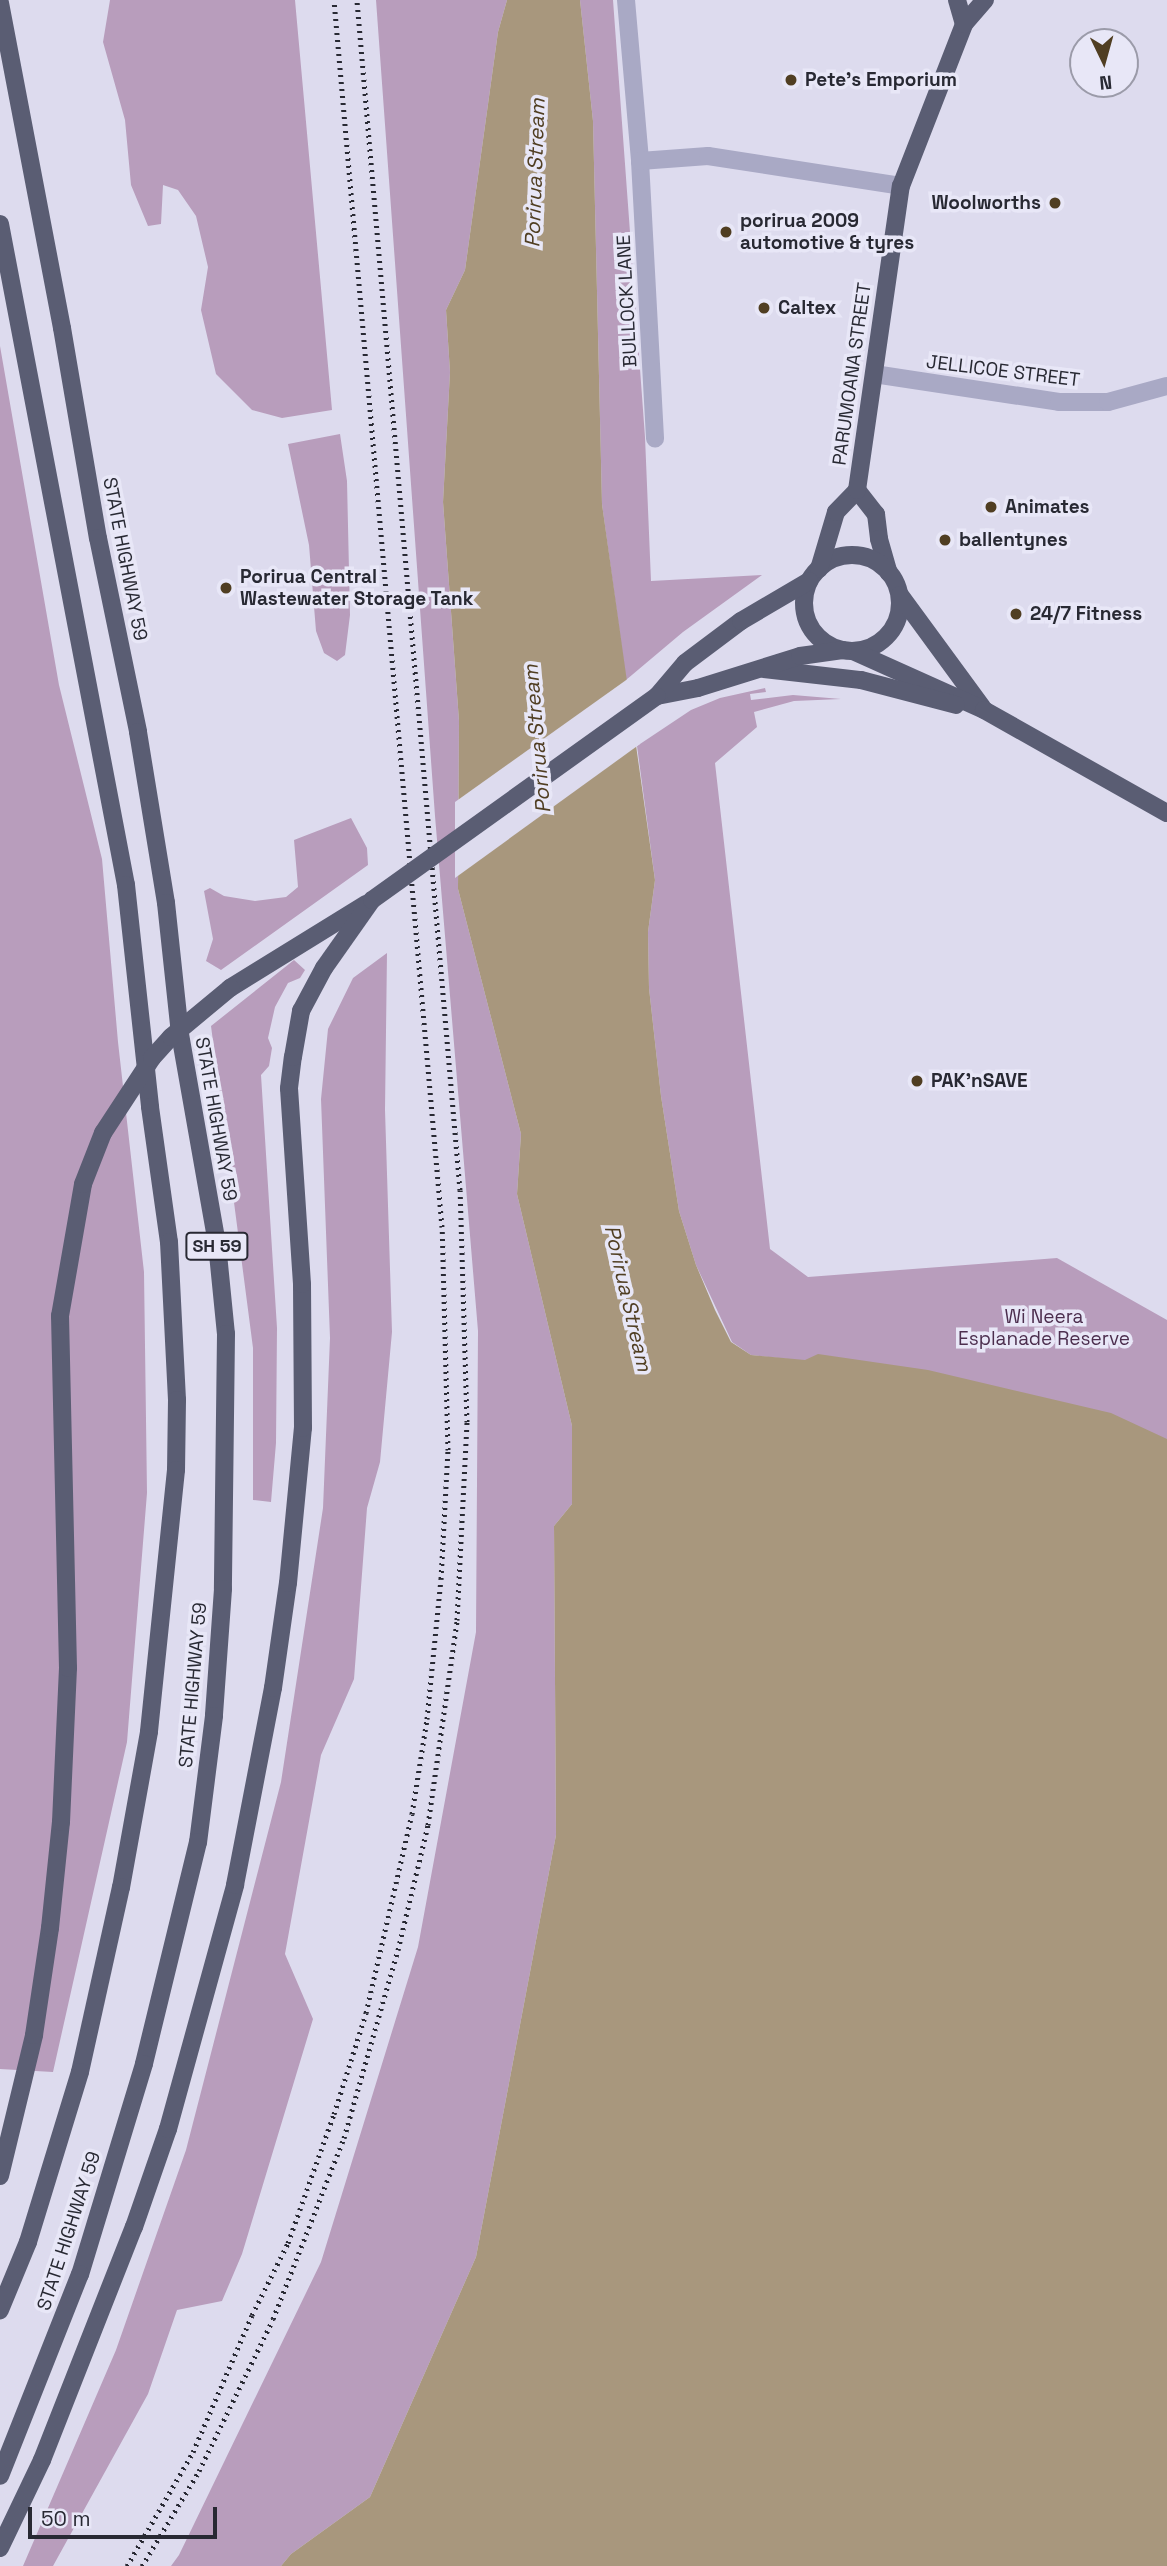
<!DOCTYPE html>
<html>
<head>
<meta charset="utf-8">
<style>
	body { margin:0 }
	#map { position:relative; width:1167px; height:2566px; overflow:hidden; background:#dddbee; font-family:"Space Grotesk",sans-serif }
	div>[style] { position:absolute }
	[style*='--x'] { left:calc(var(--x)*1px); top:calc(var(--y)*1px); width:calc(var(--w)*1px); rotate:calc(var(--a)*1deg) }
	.green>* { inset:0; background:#b89dbc }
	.water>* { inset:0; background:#a8977d }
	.pier>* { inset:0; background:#dddbee }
	.minor>* { height:18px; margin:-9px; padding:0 9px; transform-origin:9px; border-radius:9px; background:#a9a9c5 }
	.major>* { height:18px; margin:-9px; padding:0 9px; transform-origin:9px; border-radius:9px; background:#5a5d73 }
	.major>.ring { margin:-9px; padding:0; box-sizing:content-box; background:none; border:18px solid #5a5d73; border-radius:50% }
	.rail>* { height:5px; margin-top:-2.5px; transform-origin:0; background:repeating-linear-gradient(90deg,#282933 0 2px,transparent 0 7px) }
	.major-bridge>* { height:18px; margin:-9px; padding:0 9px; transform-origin:9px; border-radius:9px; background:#5a5d73 }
	.dots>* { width:19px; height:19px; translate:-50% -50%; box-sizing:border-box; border:4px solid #e8e7f7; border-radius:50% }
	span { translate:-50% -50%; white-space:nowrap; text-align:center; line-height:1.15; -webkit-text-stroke:7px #e8e7f7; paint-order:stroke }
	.shield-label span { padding:2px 5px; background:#e8e7f7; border:2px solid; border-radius:5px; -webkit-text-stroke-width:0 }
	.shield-label { font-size:18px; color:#282933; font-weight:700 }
	.poi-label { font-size:19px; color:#282933; font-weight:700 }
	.left { translate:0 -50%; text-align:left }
	.right { translate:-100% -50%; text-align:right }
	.street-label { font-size:19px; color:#282933 }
	.park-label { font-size:19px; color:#4c2e4e }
	.water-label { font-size:21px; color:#503e22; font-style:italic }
	.north { position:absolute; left:1069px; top:28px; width:70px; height:70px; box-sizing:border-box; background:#e8e7f7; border:2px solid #9b9ba9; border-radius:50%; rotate:175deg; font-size:19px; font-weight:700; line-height:28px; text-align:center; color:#282933 }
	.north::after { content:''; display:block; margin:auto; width:24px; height:32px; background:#503e22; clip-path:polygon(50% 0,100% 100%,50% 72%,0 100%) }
	.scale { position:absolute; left:28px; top:2507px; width:189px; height:32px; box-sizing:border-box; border:4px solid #282933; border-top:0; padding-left:9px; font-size:21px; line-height:24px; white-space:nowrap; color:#282933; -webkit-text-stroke:5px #e8e7f7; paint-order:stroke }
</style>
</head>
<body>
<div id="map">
	<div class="green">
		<i style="clip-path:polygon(110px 0,295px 0,332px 410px,282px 418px,252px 410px,216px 374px,201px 310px,208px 267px,196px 216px,178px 190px,163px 185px,161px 224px,148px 226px,131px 185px,125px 120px,103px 42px)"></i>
		<i style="clip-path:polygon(376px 0,507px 0,498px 32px,465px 270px,446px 310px,450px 372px,443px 502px,459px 721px,458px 889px,521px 1134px,517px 1194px,572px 1426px,572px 1504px,554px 1526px,556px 1835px,476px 2257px,370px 2497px,291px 2554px,281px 2566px,171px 2566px,179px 2555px,321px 2262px,418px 1947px,476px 1632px,478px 1331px,435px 816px)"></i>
		<i style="clip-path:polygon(580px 0,613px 0,645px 437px,651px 581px,762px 575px,683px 632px,626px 680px,602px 504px,593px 121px)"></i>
		<i style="clip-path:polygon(0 346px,59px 685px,102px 859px,118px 1042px,144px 1272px,147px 1493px,127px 1742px,53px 2072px,0 2069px)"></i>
		<i style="clip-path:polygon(340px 434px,347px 481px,350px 615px,345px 655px,337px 661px,324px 653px,316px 631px,309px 545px,288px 444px)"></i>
		<i style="clip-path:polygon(765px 688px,766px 692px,750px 694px,751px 700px,793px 695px,841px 699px,794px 701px,754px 712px,757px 727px,715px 763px,770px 1249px,808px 1277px,1057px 1258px,1167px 1320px,1167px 2566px,805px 1361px,751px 1355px,732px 1342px,696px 1265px,679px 1211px,661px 1096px,649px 988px,648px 932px,655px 880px,637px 746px,691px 710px,720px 698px)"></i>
		<i style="clip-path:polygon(351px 818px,367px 848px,368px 865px,221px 970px,206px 961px,213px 939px,204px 891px,210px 888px,224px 896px,255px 901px,286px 897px,298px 887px,294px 840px)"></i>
		<i style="clip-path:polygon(387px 953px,385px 1110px,392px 1332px,380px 1462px,367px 1508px,354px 1679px,321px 1755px,285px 1954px,313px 2019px,242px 2254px,222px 2301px,177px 2310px,148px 2394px,53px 2566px,23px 2566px,116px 2350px,186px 2150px,281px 1782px,323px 1508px,330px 1338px,321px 1099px,328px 1029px,353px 978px)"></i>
		<i style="clip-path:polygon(294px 960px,305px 970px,300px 978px,288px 983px,275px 1007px,268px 1038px,272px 1048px,269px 1066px,261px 1075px,277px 1328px,276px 1443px,271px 1502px,253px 1500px,253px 1348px,211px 1026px)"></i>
	</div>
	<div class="water">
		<i style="clip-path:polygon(507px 0,580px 0,593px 121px,602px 504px,655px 880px,648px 932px,649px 988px,661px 1096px,679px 1211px,696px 1265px,715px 1310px,731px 1342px,751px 1355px,805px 1360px,818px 1354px,928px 1370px,1111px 1413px,1167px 1439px,1167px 2566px,281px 2566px,291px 2554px,370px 2497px,476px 2257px,556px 1835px,554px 1526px,572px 1504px,572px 1426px,517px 1194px,521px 1134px,458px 889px,459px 721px,443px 502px,450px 372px,446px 310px,465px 270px,498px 32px)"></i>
	</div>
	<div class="pier">
		<i style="clip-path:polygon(629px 678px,640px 744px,455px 878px,455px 802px)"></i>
	</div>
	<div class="minor">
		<i style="--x:626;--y:0;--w:162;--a:85"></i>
		<i style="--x:640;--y:161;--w:278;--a:86.9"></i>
		<i style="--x:640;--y:161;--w:68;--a:-4.2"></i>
		<i style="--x:708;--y:156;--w:195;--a:8.8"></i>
		<i style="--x:874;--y:374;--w:187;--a:8.6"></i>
		<i style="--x:1059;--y:402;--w:49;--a:0"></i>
		<i style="--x:1108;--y:402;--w:61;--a:-15.2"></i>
	</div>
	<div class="major">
		<i style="--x:957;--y:0;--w:25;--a:74"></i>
		<i style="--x:0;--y:3;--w:331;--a:79.2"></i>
		<i style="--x:62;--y:328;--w:213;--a:80.3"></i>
		<i style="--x:98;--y:538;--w:198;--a:78.3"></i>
		<i style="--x:138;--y:732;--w:173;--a:80.7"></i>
		<i style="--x:166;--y:903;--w:132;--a:83.9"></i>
		<i style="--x:180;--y:1034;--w:213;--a:80"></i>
		<i style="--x:217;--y:1244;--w:90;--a:84.3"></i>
		<i style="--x:226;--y:1334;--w:255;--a:90.7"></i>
		<i style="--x:223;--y:1589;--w:127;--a:94.1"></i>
		<i style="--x:214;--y:1716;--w:127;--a:97.2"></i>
		<i style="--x:198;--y:1842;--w:228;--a:103.7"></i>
		<i style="--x:144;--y:2064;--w:220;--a:106.9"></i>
		<i style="--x:80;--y:2274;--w:217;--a:111.6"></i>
		<i style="--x:0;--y:224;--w:673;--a:79.21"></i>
		<i style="--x:126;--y:885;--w:223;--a:83.8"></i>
		<i style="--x:150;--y:1107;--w:136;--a:82"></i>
		<i style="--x:169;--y:1242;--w:158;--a:87.1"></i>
		<i style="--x:177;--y:1400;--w:70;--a:90.8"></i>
		<i style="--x:176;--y:1470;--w:263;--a:95.9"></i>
		<i style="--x:149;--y:1732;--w:158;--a:100.2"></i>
		<i style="--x:121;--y:1887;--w:189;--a:102.5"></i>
		<i style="--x:80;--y:2072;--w:178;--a:107"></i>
		<i style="--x:28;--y:2242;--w:74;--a:112.4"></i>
		<i style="--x:857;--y:490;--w:31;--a:52"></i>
		<i style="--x:876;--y:514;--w:25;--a:83"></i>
		<i style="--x:879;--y:539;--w:35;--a:74"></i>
		<i class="ring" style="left:804px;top:555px;width:78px;height:78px"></i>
		<i style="--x:819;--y:569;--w:59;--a:-73.4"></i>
		<i style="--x:836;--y:512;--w:30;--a:-46"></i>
		<i style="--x:857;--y:490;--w:307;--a:-81.8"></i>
		<i style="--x:901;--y:186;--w:174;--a:-68.7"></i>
		<i style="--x:964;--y:24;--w:32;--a:-49"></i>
		<i style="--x:900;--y:595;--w:139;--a:53.8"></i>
		<i style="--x:853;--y:651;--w:144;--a:24.2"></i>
		<i style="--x:984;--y:710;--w:210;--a:29.4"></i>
		<i style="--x:764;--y:669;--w:98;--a:6.5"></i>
		<i style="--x:861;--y:680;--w:98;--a:14.7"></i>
		<i style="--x:657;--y:696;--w:42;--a:-11"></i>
		<i style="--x:698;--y:688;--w:107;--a:-17.4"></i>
		<i style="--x:800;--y:656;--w:43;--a:-7.9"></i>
		<i style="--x:657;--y:696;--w:43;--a:-49.7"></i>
		<i style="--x:685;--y:663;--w:70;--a:-36.9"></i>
		<i style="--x:741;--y:621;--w:79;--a:-30.5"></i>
		<i style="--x:230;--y:988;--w:160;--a:-31.7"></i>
		<i style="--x:0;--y:2176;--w:145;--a:-76.4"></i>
		<i style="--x:34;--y:2035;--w:108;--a:-81.5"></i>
		<i style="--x:50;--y:1928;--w:107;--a:-84.1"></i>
		<i style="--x:61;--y:1822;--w:154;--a:-87.4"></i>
		<i style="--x:68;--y:1668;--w:352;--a:-91.3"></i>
		<i style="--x:60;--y:1316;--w:134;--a:-80.1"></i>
		<i style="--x:0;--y:2548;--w:98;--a:-64.5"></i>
		<i style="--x:42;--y:2460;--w:251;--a:-68.5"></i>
		<i style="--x:134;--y:2227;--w:104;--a:-70.9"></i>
		<i style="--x:168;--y:2129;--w:253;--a:-74.6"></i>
		<i style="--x:235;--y:1885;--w:201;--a:-79.1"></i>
		<i style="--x:273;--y:1688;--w:106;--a:-81.9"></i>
		<i style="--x:288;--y:1583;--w:156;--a:-84.5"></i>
		<i style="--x:303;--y:1428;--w:144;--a:-90.4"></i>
		<i style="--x:302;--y:1284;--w:196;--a:-93.8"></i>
		<i style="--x:289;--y:1088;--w:31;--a:-83"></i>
		<i style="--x:293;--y:1057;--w:47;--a:-80.1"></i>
		<i style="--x:301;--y:1011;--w:49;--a:-61.9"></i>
		<i style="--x:324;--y:968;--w:83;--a:-54.8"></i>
	</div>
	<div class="rail">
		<i style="--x:127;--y:2566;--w:132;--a:-59.9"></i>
		<i style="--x:193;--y:2452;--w:149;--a:-66.7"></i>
		<i style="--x:252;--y:2315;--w:80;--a:-63.4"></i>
		<i style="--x:288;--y:2243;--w:137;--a:-70.4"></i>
		<i style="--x:334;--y:2114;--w:106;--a:-72.4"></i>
		<i style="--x:366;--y:2013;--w:204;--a:-77"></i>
		<i style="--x:412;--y:1814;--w:96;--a:-81"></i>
		<i style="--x:427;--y:1719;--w:141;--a:-84.3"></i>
		<i style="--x:441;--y:1579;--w:129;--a:-86.9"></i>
		<i style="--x:448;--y:1450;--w:223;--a:-91.5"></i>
		<i style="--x:442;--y:1227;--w:1232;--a:-95.03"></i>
		<i style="--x:142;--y:2566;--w:111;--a:-59"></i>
		<i style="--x:199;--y:2471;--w:169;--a:-64"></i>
		<i style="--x:273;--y:2319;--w:194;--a:-68.6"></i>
		<i style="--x:344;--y:2138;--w:196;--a:-74"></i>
		<i style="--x:398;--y:1950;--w:129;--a:-76.5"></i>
		<i style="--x:428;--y:1825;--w:207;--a:-81.9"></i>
		<i style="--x:457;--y:1620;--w:198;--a:-87.1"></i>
		<i style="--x:467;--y:1422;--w:232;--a:-91.7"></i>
		<i style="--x:460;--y:1190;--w:1194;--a:-94.95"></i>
	</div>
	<div class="major-bridge">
		<i style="--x:372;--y:900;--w:350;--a:-35.6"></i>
		<i style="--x:83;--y:1184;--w:55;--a:-68.6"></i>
		<i style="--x:103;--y:1133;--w:90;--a:-56.8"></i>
		<i style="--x:152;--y:1058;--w:28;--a:-48"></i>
		<i style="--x:171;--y:1037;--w:77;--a:-39.7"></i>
	</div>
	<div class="dots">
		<i style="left:791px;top:80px;background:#503e22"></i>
		<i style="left:1055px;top:203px;background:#503e22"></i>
		<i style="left:726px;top:232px;background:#503e22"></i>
		<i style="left:764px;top:308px;background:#503e22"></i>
		<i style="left:991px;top:507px;background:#503e22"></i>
		<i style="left:945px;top:540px;background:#503e22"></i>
		<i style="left:226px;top:588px;background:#503e22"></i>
		<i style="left:1016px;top:614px;background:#503e22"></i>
		<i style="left:917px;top:1081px;background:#503e22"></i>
	</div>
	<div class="shield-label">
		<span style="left:217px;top:1246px">SH 59</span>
	</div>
	<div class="poi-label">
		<span class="left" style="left:805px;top:80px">Pete's Emporium</span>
		<span class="right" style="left:1041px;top:203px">Woolworths</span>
		<span class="left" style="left:740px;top:232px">porirua 2009<br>automotive &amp; tyres</span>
		<span class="left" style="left:778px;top:308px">Caltex</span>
		<span class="left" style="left:1005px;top:507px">Animates</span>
		<span class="left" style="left:959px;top:540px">ballentynes</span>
		<span class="left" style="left:240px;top:588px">Porirua Central<br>Wastewater Storage Tank</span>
		<span class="left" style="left:1030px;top:614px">24/7 Fitness</span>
		<span class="left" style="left:931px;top:1081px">PAK'nSAVE</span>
	</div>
	<div class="street-label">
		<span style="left:627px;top:301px;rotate:-93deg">BULLOCK LANE</span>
		<span style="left:1003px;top:371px;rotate:7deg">JELLICOE STREET</span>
		<span style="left:852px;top:374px;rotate:-82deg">PARUMOANA STREET</span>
		<span style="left:125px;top:559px;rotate:79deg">STATE HIGHWAY 59</span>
		<span style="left:216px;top:1119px;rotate:80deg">STATE HIGHWAY 59</span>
		<span style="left:193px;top:1685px;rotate:-85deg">STATE HIGHWAY 59</span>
		<span style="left:69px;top:2231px;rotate:-72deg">STATE HIGHWAY 59</span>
	</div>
	<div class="park-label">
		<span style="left:1044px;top:1328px">Wi Neera<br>Esplanade Reserve</span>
	</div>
	<div class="water-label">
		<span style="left:535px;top:173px;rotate:-88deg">Porirua Stream</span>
		<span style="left:537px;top:739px;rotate:-95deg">Porirua Stream</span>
		<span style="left:628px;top:1298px;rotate:77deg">Porirua Stream</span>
	</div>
	<div class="north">N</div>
	<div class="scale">50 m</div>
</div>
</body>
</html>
